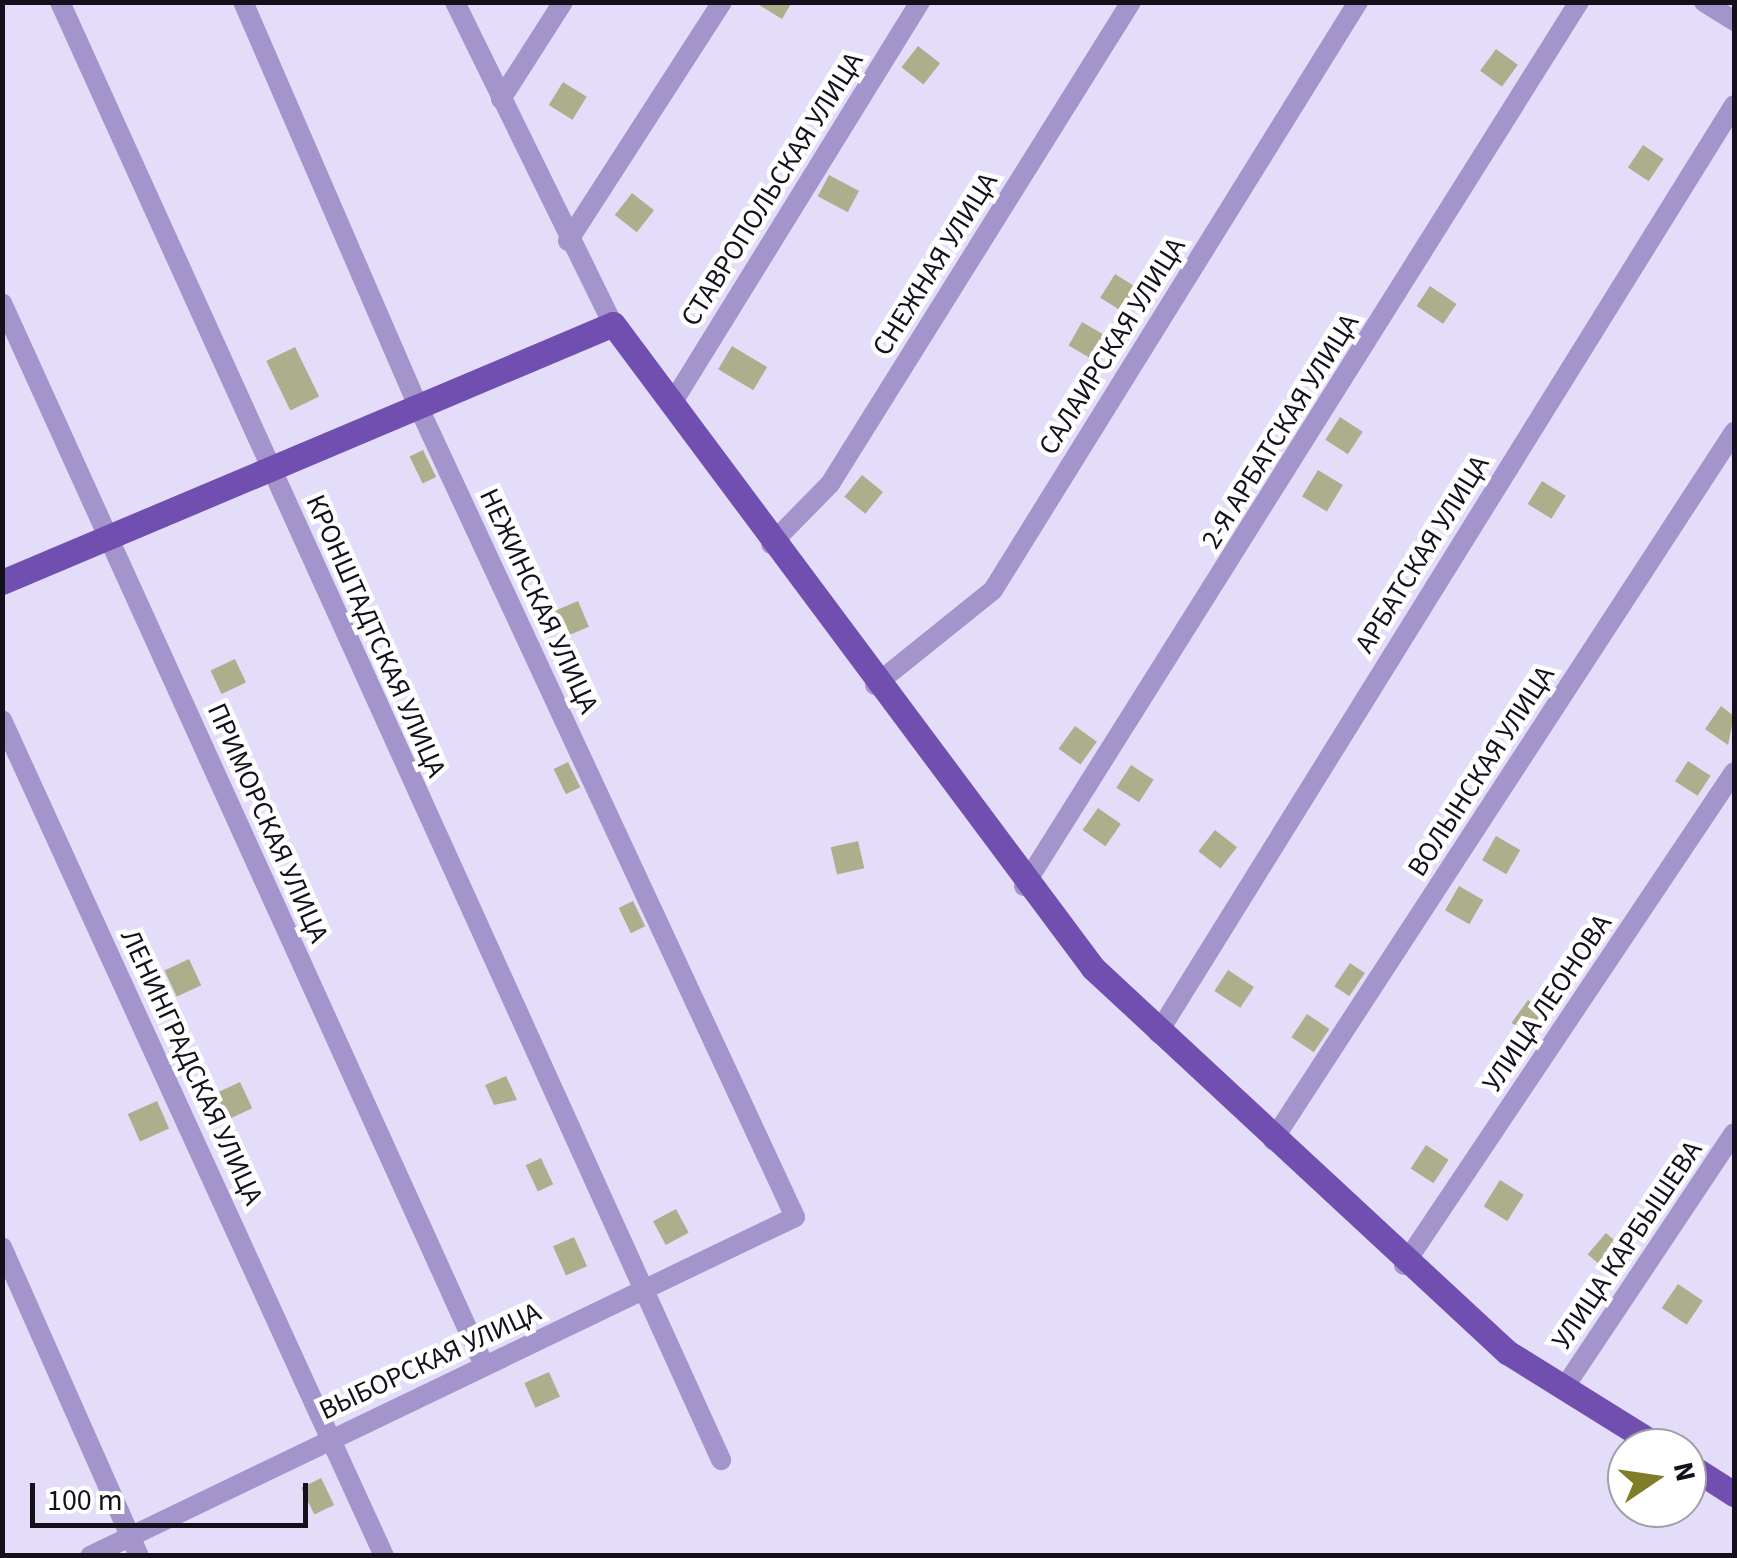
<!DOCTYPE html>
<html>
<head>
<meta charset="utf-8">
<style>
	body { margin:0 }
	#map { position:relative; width:1737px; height:1558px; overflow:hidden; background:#e4ddfa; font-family:"Source Sans 3",sans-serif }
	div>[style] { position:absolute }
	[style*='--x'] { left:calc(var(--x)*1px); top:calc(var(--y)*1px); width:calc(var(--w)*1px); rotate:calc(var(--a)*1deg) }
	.building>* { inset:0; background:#adaf8c; transform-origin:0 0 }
	.minor>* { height:20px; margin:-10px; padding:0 10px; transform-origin:10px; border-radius:10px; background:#a394cb }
	.major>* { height:25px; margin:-12.5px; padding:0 12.5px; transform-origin:12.5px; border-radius:12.5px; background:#714fb1 }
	span { translate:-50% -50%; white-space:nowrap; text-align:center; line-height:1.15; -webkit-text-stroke:9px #fff; paint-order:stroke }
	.street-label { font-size:28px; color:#13101b }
	.frame { position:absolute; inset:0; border:5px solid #13101b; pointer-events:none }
	.north { position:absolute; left:1607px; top:1428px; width:100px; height:100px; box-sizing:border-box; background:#fff; border:2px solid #a19fa4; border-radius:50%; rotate:77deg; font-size:28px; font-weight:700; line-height:40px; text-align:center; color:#13101b }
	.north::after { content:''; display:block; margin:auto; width:35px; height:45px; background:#7d7e27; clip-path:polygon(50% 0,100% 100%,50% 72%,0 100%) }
	.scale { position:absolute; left:30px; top:1483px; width:278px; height:45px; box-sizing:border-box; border:5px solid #13101b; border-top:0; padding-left:12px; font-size:30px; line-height:35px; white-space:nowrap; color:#13101b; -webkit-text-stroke:8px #fff; paint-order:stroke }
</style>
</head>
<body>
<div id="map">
	<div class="building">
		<i style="clip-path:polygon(754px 2px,792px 2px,782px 19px)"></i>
		<i style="left:918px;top:46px;width:28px;height:27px;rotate:38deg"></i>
		<i style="left:1496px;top:49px;width:27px;height:27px;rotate:36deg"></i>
		<i style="left:563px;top:82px;width:28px;height:27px;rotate:32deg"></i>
		<i style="left:1643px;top:145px;width:25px;height:27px;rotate:34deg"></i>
		<i style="left:829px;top:175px;width:34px;height:24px;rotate:28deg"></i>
		<i style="left:632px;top:193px;width:28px;height:28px;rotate:38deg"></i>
		<i style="left:1115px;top:274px;width:28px;height:28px;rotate:32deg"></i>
		<i style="left:1430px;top:286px;width:32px;height:24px;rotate:34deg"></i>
		<i style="left:1082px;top:322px;width:28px;height:27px;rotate:30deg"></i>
		<i style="left:732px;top:346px;width:41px;height:27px;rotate:31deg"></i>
		<i style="left:295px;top:347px;width:55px;height:32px;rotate:64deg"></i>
		<i style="left:1340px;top:417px;width:27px;height:27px;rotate:33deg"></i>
		<i style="left:423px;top:450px;width:30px;height:15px;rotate:64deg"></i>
		<i style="left:1318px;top:470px;width:29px;height:31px;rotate:31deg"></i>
		<i style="left:862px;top:475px;width:27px;height:28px;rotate:39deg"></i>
		<i style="left:1542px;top:481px;width:28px;height:27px;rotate:32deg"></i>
		<i style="left:578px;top:601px;width:28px;height:27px;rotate:67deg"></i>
		<i style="left:235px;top:659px;width:26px;height:27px;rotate:65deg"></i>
		<i style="clip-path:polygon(1721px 706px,1734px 716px,1728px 745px,1705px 729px)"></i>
		<i style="left:1075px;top:726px;width:27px;height:28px;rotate:36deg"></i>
		<i style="left:1688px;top:761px;width:27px;height:24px;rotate:33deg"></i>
		<i style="left:568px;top:762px;width:28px;height:16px;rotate:64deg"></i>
		<i style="left:1131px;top:765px;width:27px;height:27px;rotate:33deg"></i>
		<i style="left:1098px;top:808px;width:28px;height:27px;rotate:35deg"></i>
		<i style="left:1215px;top:830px;width:28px;height:27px;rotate:38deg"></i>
		<i style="left:1496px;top:836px;width:28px;height:28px;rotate:30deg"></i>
		<i style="left:858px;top:841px;width:28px;height:28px;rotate:77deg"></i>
		<i style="left:1459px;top:886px;width:28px;height:28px;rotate:30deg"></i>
		<i style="left:633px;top:901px;width:28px;height:16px;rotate:64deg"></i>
		<i style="left:189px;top:959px;width:29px;height:27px;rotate:65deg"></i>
		<i style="left:1350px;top:963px;width:18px;height:28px;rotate:34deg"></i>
		<i style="left:1228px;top:970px;width:31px;height:25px;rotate:33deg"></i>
		<i style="left:1528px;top:1000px;width:27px;height:28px;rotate:36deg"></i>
		<i style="left:1307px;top:1014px;width:27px;height:28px;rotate:34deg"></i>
		<i style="clip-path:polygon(506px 1076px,517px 1100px,494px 1105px,485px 1085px)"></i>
		<i style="left:240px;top:1082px;width:29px;height:29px;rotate:65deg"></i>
		<i style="left:157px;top:1101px;width:30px;height:32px;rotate:66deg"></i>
		<i style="left:1426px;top:1145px;width:27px;height:28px;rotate:33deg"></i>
		<i style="left:541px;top:1158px;width:29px;height:17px;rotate:65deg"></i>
		<i style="left:1500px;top:1180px;width:28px;height:31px;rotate:32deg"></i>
		<i style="left:676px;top:1209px;width:27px;height:26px;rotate:62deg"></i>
		<i style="left:1606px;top:1233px;width:28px;height:28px;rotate:41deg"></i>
		<i style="left:574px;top:1237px;width:32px;height:23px;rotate:66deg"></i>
		<i style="left:1678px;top:1284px;width:30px;height:29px;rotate:34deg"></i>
		<i style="left:549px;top:1372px;width:27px;height:27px;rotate:66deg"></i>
		<i style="left:321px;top:1478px;width:30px;height:22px;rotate:64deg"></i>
	</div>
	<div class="minor">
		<i style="--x:60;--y:2;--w:1601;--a:65.61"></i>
		<i style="--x:455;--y:2;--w:359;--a:63.9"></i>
		<i style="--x:1704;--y:2;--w:36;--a:32"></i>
		<i style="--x:501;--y:99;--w:115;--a:-57.4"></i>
		<i style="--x:568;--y:241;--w:284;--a:-57.2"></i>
		<i style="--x:2;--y:303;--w:1166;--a:65.59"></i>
		<i style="--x:671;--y:405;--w:474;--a:-58.3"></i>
		<i style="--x:771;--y:544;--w:84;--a:-45.5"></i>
		<i style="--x:830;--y:484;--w:568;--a:-58.02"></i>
		<i style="--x:875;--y:685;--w:151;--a:-38.8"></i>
		<i style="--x:993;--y:590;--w:692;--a:-58.17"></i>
		<i style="--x:2;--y:720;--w:919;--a:65.44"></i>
		<i style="--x:1024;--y:886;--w:1044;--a:-57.88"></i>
		<i style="--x:1158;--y:1033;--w:1092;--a:-58.17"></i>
		<i style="--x:1273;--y:1140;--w:845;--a:-56.93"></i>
		<i style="--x:2;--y:1247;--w:338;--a:66.1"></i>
		<i style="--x:1404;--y:1265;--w:593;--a:-56.2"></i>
		<i style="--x:1564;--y:1388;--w:306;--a:-56.3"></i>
		<i style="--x:90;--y:1556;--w:782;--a:-25.68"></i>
		<i style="--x:795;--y:1217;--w:894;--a:-114.93"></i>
		<i style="--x:418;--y:406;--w:440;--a:-113.4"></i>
	</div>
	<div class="major">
		<i style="--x:2;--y:582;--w:663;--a:-22.89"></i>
		<i style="--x:613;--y:324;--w:803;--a:53.3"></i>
		<i style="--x:1093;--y:968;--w:565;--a:42.85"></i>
		<i style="--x:1507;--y:1352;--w:181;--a:31.9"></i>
		<i style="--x:1687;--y:1464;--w:56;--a:32.6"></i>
	</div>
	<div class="street-label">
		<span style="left:772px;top:189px;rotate:-58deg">СТАВРОПОЛЬСКАЯ УЛИЦА</span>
		<span style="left:935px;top:264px;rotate:-58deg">СНЕЖНАЯ УЛИЦА</span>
		<span style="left:1112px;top:346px;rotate:-58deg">САЛАИРСКАЯ УЛИЦА</span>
		<span style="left:1280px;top:431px;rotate:-58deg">2-Я АРБАТСКАЯ УЛИЦА</span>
		<span style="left:1422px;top:554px;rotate:-58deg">АРБАТСКАЯ УЛИЦА</span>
		<span style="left:539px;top:601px;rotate:65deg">НЕЖИНСКАЯ УЛИЦА</span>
		<span style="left:376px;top:636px;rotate:66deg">КРОНШТАДТСКАЯ УЛИЦА</span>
		<span style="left:1481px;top:771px;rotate:-57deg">ВОЛЫНСКАЯ УЛИЦА</span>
		<span style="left:268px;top:823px;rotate:66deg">ПРИМОРСКАЯ УЛИЦА</span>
		<span style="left:1547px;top:1003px;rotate:-56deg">УЛИЦА ЛЕОНОВА</span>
		<span style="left:192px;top:1067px;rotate:65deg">ЛЕНИНГРАДСКАЯ УЛИЦА</span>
		<span style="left:1627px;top:1245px;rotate:-56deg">УЛИЦА КАРБЫШЕВА</span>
		<span style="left:430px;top:1361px;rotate:-25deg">ВЫБОРСКАЯ УЛИЦА</span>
	</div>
	<div class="frame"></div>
	<div class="north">N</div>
	<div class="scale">100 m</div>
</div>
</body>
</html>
